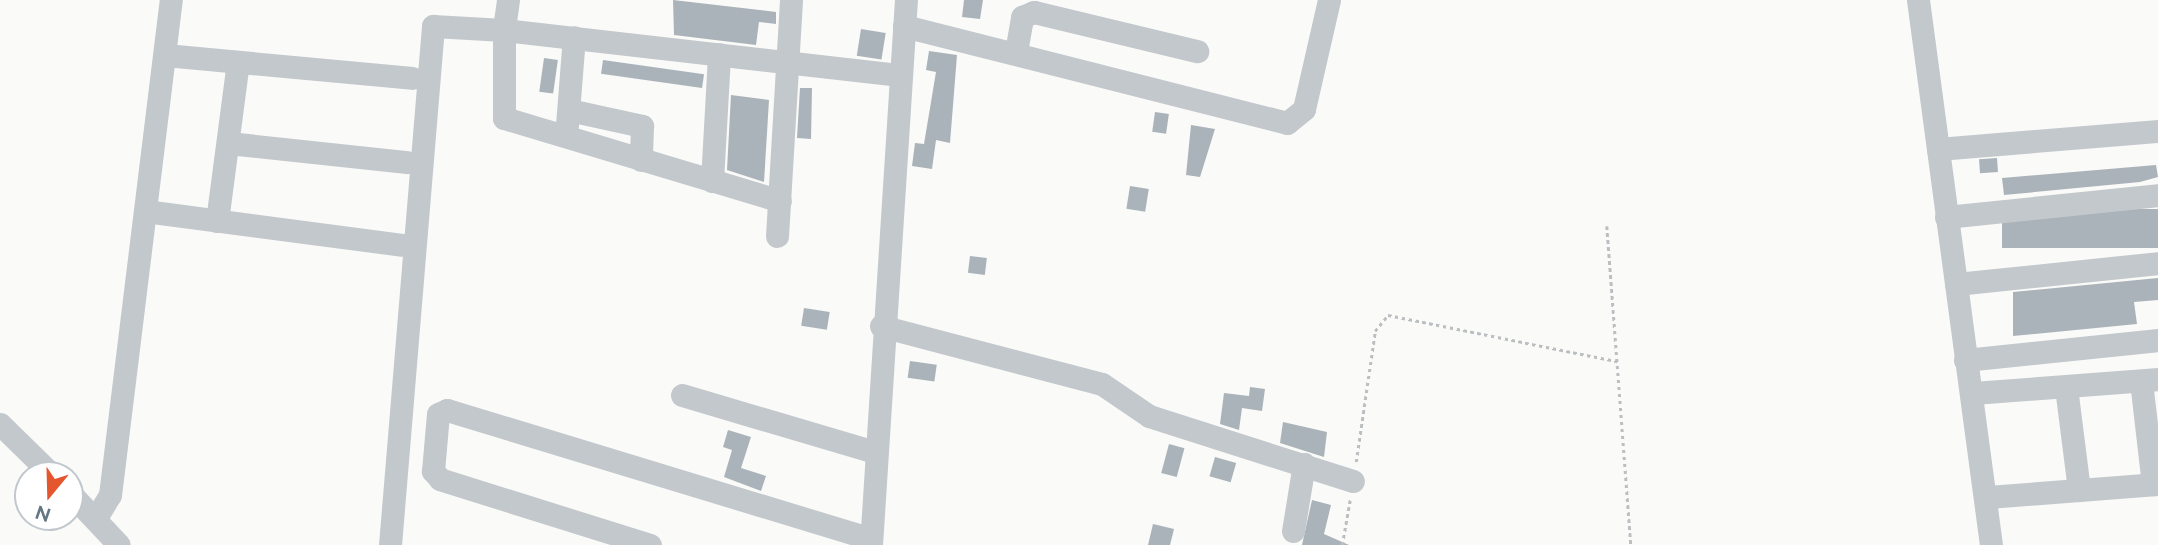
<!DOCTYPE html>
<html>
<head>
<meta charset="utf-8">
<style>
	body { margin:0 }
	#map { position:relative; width:2158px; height:545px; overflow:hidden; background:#fafaf8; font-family:Raleway,sans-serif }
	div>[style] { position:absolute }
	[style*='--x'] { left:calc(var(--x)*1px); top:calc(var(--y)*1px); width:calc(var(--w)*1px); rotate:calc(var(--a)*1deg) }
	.building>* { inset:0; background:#aab3b9; transform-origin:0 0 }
	.path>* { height:2.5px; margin-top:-1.25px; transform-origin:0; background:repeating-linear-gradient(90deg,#bbbfc2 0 3.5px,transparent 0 7px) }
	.minor>* { height:23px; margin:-11.5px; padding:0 11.5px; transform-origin:11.5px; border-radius:11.5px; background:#c3c8cc }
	span { translate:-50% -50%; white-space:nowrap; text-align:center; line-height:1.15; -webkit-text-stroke:7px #fff; paint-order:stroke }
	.north { position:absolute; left:14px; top:461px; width:70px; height:70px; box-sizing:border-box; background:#fff; border:2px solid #c1c8cd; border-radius:50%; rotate:199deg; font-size:19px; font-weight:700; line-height:28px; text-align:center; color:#657683 }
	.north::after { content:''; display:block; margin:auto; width:24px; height:32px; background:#e4572e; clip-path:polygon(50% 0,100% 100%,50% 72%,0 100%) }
</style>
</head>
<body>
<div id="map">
	<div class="building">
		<i style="clip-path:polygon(673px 0,776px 12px,776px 24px,759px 22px,756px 45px,674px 35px)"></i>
		<i style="clip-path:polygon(964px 0,983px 0,980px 19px,962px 17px)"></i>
		<i style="left:861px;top:29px;width:25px;height:27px;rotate:9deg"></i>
		<i style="clip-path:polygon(929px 51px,957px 55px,950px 143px,936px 140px,932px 169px,912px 166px,915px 143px,924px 144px,936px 72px,926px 70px)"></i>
		<i style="left:544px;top:58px;width:14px;height:34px;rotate:8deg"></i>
		<i style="left:603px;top:60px;width:102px;height:14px;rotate:8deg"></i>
		<i style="clip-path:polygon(800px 88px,812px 88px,811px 139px,797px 138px)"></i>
		<i style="clip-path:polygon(731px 95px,769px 100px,764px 182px,727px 170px)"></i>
		<i style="left:1155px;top:112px;width:14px;height:20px;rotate:8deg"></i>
		<i style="clip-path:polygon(1191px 125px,1215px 129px,1200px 177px,1186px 175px)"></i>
		<i style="left:1997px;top:158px;width:14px;height:18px;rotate:86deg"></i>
		<i style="clip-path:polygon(2156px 165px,2158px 177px,2140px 182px,2004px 195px,2002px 178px)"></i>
		<i style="left:1130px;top:186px;width:19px;height:23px;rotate:9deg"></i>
		<i style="left:2158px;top:209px;width:39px;height:156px;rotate:90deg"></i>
		<i style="left:970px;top:256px;width:17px;height:17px;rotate:7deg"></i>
		<i style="clip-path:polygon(2158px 278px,2158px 300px,2134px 302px,2137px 324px,2013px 336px,2013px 292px)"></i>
		<i style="left:804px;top:308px;width:26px;height:18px;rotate:9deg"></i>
		<i style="left:910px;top:361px;width:27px;height:17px;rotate:8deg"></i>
		<i style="clip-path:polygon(1250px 387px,1265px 389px,1262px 411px,1242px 408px,1239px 430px,1220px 424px,1224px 393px,1249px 396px)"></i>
		<i style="clip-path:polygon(1283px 422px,1327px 432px,1324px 457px,1280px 443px)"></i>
		<i style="clip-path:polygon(728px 430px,751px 437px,741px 468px,766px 476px,761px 491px,724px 477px,732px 450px,723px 447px)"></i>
		<i style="left:1169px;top:444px;width:16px;height:30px;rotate:15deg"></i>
		<i style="left:1215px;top:457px;width:22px;height:20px;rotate:16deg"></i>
		<i style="clip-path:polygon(1312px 500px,1331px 505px,1324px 534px,1349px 545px,1302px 545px)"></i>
		<i style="clip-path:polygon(1153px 524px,1174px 529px,1170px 545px,1148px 545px)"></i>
	</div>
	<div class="path">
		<i style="--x:1607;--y:226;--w:320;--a:85.7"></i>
		<i style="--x:1356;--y:462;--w:132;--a:-81.7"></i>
		<i style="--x:1375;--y:331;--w:21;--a:-51"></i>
		<i style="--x:1388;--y:315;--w:234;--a:11.4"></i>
		<i style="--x:1342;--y:545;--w:46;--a:-79.9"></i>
	</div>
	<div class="minor">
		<i style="--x:508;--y:0;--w:30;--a:98"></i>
		<i style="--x:504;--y:30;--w:399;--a:6.5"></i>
		<i style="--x:1918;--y:0;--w:550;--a:82.37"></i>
		<i style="--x:904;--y:26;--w:395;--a:14.2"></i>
		<i style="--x:1287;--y:123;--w:22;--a:-39"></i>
		<i style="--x:1304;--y:109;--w:112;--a:-77.1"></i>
		<i style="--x:1016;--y:52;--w:36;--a:-80"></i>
		<i style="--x:1022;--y:17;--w:13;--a:-23"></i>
		<i style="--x:1034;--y:12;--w:168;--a:13.5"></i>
		<i style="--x:165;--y:55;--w:248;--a:5.3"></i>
		<i style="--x:569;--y:110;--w:75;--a:12.4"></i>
		<i style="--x:642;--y:126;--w:34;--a:92"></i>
		<i style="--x:567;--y:125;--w:88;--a:-85.5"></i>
		<i style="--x:228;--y:143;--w:180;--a:6.1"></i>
		<i style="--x:1938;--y:149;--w:221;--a:-4.7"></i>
		<i style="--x:712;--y:181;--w:127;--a:-86.8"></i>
		<i style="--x:145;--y:211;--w:259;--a:7.5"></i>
		<i style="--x:1946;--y:217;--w:213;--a:-5.9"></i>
		<i style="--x:217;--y:221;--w:160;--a:-82.5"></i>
		<i style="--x:777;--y:236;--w:236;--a:-86.6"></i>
		<i style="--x:1956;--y:284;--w:203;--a:-5.9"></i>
		<i style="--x:881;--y:326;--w:228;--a:14.7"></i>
		<i style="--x:1102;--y:384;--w:57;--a:34.2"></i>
		<i style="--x:1149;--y:416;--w:214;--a:17.7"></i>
		<i style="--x:1965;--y:360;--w:194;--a:-5.9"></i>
		<i style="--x:2141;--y:381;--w:104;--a:83.4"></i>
		<i style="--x:2066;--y:387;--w:104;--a:82.8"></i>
		<i style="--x:1973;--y:393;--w:186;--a:-4.3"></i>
		<i style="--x:682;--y:395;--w:201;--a:16.5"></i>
		<i style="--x:0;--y:424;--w:73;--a:44.4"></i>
		<i style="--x:70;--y:493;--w:71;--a:46.7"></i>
		<i style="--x:1988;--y:497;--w:170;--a:-4.4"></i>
		<i style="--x:96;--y:518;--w:27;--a:-59"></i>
		<i style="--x:110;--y:495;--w:499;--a:-83"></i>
		<i style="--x:1293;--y:531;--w:68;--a:-80.7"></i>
		<i style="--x:390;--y:545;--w:521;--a:-85.26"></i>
		<i style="--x:433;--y:26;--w:71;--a:3.2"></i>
		<i style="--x:504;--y:30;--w:88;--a:90"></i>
		<i style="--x:504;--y:118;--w:288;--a:16.7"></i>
		<i style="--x:650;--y:545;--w:220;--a:-162.6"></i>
		<i style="--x:440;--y:479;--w:11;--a:-131"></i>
		<i style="--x:433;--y:471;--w:57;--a:-85"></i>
		<i style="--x:438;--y:414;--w:10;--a:-24"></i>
		<i style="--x:447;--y:410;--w:443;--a:16.9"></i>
		<i style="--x:871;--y:545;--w:546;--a:-86.33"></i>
	</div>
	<div class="north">N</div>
</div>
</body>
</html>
